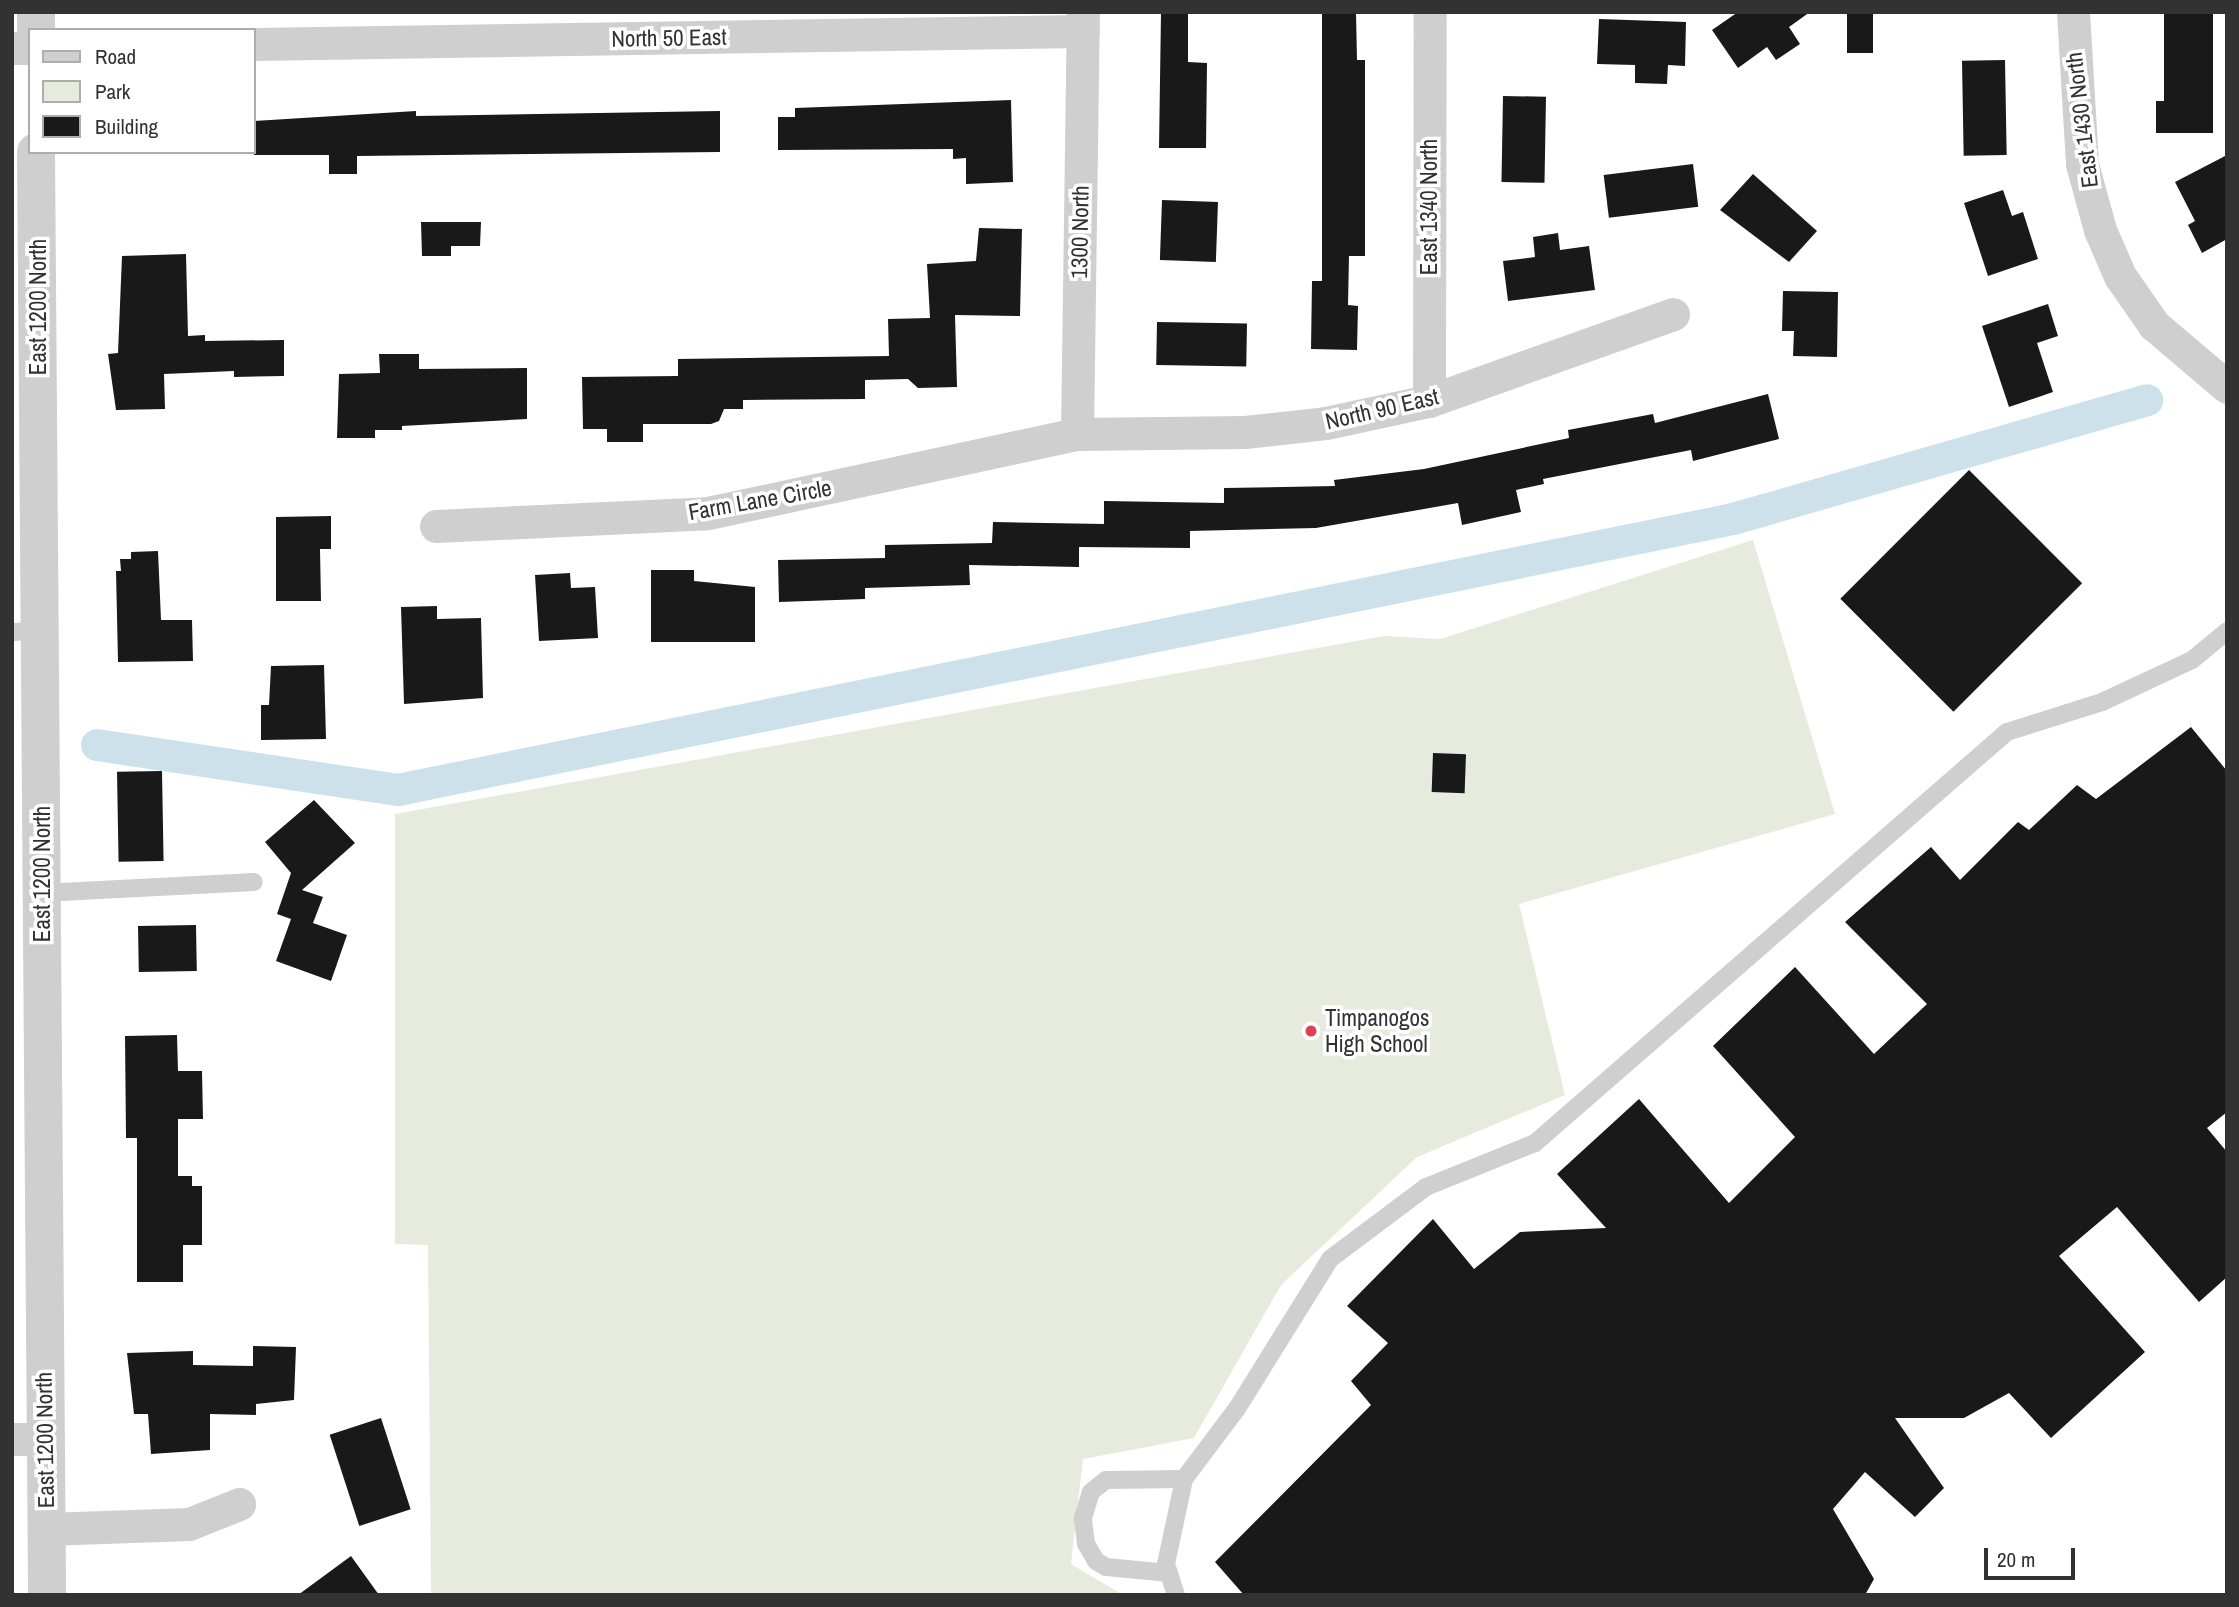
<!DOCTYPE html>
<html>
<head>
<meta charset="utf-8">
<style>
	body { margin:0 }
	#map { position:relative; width:2239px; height:1607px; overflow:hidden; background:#fff; font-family:"Archivo Narrow",sans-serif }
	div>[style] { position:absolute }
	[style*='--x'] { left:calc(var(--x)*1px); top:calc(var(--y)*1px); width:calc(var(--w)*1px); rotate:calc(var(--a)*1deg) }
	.green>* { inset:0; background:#e6ebde }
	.canal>* { height:32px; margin:-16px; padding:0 16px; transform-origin:16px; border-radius:16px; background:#cce1ea }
	.building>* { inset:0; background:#191919; transform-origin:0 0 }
	.service>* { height:18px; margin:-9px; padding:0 9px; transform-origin:9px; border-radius:9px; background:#cfcfcf }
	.minor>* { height:33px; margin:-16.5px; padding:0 16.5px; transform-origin:16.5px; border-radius:16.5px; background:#cfcfcf }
	.tertiary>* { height:38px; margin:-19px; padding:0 19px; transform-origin:19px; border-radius:19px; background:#cfcfcf }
	.dots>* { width:19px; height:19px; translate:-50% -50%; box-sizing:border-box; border:4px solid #fff; border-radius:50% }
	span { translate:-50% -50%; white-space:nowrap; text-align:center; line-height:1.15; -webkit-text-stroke:7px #fff; paint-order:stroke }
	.street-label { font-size:23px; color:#323232 }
	.poi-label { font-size:23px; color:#323232 }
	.left { translate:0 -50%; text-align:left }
	.frame { position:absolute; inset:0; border:14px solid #323232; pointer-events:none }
	.legend { position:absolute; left:28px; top:28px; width:228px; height:126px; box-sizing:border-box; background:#fff; border:2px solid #adadad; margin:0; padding:9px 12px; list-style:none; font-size:21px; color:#323232 }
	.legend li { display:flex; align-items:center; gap:14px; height:35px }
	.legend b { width:35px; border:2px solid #adadad }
	.scale { position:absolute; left:1984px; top:1548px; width:91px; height:32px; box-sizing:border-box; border:4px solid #323232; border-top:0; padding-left:9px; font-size:21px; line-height:24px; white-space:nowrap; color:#323232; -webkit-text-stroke:5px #fff; paint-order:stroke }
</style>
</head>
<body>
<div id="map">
	<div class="green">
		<i style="clip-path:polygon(1753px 540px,1835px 814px,1519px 904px,1565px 1095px,1417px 1157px,1281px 1285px,1194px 1438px,1083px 1459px,1071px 1564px,1123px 1595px,431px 1595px,428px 1245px,395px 1244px,395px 814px,1384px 636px,1440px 639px)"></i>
	</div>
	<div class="canal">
		<i style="--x:97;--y:745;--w:304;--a:8.5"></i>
		<i style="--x:398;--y:790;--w:1362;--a:-11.47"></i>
		<i style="--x:1733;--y:519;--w:431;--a:-16"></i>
	</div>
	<div class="building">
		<i style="clip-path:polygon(1161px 12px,1188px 12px,1188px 62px,1207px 63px,1206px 148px,1159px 148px)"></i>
		<i style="clip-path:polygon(1322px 12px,1356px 12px,1357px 60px,1365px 60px,1365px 256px,1349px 256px,1348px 305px,1358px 306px,1357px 350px,1311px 349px,1312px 281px,1322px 281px)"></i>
		<i style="clip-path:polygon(1738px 12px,1810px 12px,1789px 27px,1800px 44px,1776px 60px,1767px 47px,1738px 68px,1712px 30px)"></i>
		<i style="clip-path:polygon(2164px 12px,2213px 12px,2213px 133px,2156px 133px,2156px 101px,2164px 101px)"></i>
		<i style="left:1873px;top:14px;width:39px;height:26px;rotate:90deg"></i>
		<i style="clip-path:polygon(1599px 19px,1686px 22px,1685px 66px,1668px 65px,1667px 84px,1635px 83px,1635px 65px,1597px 64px)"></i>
		<i style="left:2005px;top:60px;width:95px;height:43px;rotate:89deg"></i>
		<i style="left:1503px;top:96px;width:43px;height:86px;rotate:1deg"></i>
		<i style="clip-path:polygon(1011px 100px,1013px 182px,966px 184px,966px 158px,953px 159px,953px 149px,778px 150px,778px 117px,795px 117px,795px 108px)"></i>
		<i style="clip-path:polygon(416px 111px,416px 116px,720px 111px,720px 152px,357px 156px,357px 174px,329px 174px,329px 155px,254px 155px,254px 121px)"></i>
		<i style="clip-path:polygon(2227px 155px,2227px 239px,2202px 253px,2188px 225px,2195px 221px,2175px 182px)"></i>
		<i style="left:1693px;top:164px;width:43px;height:90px;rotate:83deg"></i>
		<i style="clip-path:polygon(1753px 174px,1817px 231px,1789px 262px,1720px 210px)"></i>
		<i style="clip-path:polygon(2003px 190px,2012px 216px,2023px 212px,2038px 259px,1988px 276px,1964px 203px)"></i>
		<i style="left:1162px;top:200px;width:56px;height:60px;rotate:2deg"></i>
		<i style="clip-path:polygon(421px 222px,481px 222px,480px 246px,451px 246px,451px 256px,422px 256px)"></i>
		<i style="clip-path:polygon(979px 228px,1022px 229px,1020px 316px,955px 315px,957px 387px,918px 388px,908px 379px,865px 380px,865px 399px,743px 400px,743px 409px,724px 409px,719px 421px,711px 424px,643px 424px,643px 442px,607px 442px,607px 429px,583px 429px,582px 377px,678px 376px,678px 359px,889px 356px,888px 319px,930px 318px,927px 264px,976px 261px)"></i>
		<i style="clip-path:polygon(1558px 233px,1560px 250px,1589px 246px,1595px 290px,1508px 301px,1503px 261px,1535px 257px,1533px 237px)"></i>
		<i style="clip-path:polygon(186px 254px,188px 336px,205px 335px,205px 341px,284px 340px,284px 376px,234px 377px,234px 371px,164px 374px,165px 409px,116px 410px,108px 354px,118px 353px,122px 256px)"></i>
		<i style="clip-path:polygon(1783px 291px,1838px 292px,1837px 357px,1793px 356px,1794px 331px,1782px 331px)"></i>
		<i style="clip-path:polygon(2048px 304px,2058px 336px,2037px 343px,2053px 392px,2009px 407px,1982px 326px)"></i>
		<i style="left:1157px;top:322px;width:90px;height:43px;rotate:1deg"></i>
		<i style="clip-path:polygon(379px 354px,419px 354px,419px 369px,527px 368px,527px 419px,402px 426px,402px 430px,375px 430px,375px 438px,337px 438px,339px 374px,380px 373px)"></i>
		<i style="clip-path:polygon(1768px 394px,1779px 439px,1693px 461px,1691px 450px,1543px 479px,1544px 484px,1516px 490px,1521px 512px,1462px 525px,1458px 503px,1316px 528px,1190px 531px,1190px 548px,1079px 547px,1079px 567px,969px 565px,970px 585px,865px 588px,865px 599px,779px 602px,778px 560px,885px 558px,885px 545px,992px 543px,993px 522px,1104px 524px,1104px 501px,1224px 503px,1224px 488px,1335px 486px,1334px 480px,1424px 469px,1569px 438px,1568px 430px,1653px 414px,1655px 423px)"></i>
		<i style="left:1969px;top:470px;width:160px;height:182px;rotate:45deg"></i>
		<i style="clip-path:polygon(331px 516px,331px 549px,320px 549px,321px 601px,276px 601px,276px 517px)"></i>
		<i style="clip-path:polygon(158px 551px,161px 620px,192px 620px,193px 661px,118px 662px,116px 571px,121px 571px,120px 559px,131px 559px,131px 552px)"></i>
		<i style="clip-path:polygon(651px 570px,694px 570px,694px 581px,755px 587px,755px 642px,651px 642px)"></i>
		<i style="clip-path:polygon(570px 573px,571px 588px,595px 587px,598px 638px,539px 641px,535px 575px)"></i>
		<i style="clip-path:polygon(437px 606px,437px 619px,481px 618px,483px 698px,404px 704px,401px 607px)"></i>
		<i style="clip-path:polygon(324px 665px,326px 739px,261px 740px,261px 705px,269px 705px,271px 666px)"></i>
		<i style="clip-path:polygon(2191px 727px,2227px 771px,2227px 1112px,2207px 1128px,2227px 1152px,2227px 1277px,2199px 1302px,2117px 1207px,2059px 1256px,2145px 1352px,2051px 1438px,2009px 1393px,1964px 1418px,1895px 1418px,1944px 1488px,1915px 1517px,1865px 1472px,1833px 1509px,1874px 1579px,1865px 1595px,1244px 1595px,1215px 1562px,1371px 1405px,1351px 1381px,1388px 1343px,1347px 1306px,1433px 1219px,1474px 1269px,1520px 1232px,1606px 1228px,1557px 1174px,1639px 1099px,1729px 1203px,1795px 1137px,1713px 1046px,1795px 967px,1874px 1054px,1927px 1004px,1845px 922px,1931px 847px,1960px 880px,2018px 822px,2029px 830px,2077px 785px,2096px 799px)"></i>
		<i style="left:1433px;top:753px;width:33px;height:39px;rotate:2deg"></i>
		<i style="left:162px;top:771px;width:90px;height:45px;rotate:89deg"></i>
		<i style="clip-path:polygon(314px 800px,355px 843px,302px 890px,323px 897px,313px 923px,347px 935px,331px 981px,276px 961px,291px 919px,277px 914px,291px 873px,265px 842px)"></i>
		<i style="left:196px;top:925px;width:46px;height:58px;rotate:89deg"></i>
		<i style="clip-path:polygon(177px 1035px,178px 1071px,202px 1071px,203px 1119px,178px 1119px,178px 1176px,192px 1176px,192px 1186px,202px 1186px,202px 1245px,183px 1245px,183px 1282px,137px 1282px,137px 1138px,126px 1138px,125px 1036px)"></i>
		<i style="clip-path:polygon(253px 1346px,296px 1347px,294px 1400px,256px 1404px,256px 1415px,210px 1414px,210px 1450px,151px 1454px,148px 1414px,134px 1414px,127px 1353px,193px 1351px,193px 1365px,253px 1366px)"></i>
		<i style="left:381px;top:1418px;width:96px;height:54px;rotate:72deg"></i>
		<i style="clip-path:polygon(351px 1556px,379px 1595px,298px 1595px)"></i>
	</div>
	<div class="service">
		<i style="--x:12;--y:632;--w:29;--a:-2"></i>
		<i style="--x:42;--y:893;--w:212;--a:-3"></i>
		<i style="--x:1169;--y:1573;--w:63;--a:-174.6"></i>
		<i style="--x:1106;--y:1567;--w:12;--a:-149"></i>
		<i style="--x:1096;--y:1561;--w:20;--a:-120"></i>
		<i style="--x:1086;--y:1544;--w:26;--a:-97"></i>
		<i style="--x:1083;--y:1518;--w:27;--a:-73"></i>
		<i style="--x:1091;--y:1492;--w:19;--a:-39"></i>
		<i style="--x:1106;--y:1480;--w:78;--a:-0.7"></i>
		<i style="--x:1176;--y:1595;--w:33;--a:-108"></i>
		<i style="--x:1166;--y:1564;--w:87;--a:-78"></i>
		<i style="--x:1184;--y:1479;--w:90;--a:-53.1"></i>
		<i style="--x:1238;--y:1407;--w:174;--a:-58.1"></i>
		<i style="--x:1330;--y:1259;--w:120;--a:-36.9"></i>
		<i style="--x:1426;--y:1187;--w:118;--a:-22"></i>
		<i style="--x:1535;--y:1143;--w:626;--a:-41.05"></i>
		<i style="--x:2007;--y:732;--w:100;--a:-17.5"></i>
		<i style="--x:2102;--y:702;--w:99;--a:-25"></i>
		<i style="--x:2192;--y:660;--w:45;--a:-39.6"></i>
	</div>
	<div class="minor">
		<i style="--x:2073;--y:12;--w:152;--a:86.6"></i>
		<i style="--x:2082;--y:164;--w:68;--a:74.7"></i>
		<i style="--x:2100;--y:230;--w:50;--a:66.5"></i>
		<i style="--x:2120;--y:276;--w:60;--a:55.2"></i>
		<i style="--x:2154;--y:325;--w:96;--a:40.3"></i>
		<i style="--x:254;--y:44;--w:829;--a:-0.9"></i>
		<i style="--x:12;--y:48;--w:18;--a:0"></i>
		<i style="--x:1429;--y:401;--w:389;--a:-89.9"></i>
		<i style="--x:1077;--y:434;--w:422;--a:-89.2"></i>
		<i style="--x:436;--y:526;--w:272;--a:-2.7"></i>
		<i style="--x:708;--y:513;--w:377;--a:-12.1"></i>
		<i style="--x:1077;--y:434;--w:168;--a:-0.7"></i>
		<i style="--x:1245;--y:432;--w:81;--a:-6.3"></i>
		<i style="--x:1326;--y:423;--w:105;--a:-12.1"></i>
		<i style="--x:1429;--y:401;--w:259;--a:-19.6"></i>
		<i style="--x:12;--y:1439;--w:32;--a:0"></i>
		<i style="--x:47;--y:1529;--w:142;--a:-2"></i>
		<i style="--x:189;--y:1524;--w:54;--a:-21.8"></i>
	</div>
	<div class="tertiary">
		<i style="--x:36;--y:12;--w:18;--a:90"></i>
		<i style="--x:36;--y:152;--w:1443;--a:89.56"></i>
	</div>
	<div class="dots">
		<i style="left:1311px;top:1031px;background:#dd4057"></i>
	</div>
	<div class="street-label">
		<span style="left:669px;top:38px;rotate:-1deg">North 50 East</span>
		<span style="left:2082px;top:120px;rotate:-97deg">East 1430 North</span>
		<span style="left:1429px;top:207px;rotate:-90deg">East 1340 North</span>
		<span style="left:1080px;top:232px;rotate:-89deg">1300 North</span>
		<span style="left:38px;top:307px;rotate:-90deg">East 1200 North</span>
		<span style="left:1382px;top:409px;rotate:-13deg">North 90 East</span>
		<span style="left:760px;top:500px;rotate:-10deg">Farm Lane Circle</span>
		<span style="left:42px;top:874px;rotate:-90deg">East 1200 North</span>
		<span style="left:45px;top:1440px;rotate:-91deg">East 1200 North</span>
	</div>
	<div class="poi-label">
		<span class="left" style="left:1325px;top:1031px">Timpanogos<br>High School</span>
	</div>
	<div class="frame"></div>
	<ul class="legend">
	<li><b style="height:9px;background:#cfcfcf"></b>Road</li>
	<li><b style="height:19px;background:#e6ebde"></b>Park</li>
	<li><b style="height:19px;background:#191919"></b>Building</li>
	</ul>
	<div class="scale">20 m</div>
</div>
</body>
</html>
